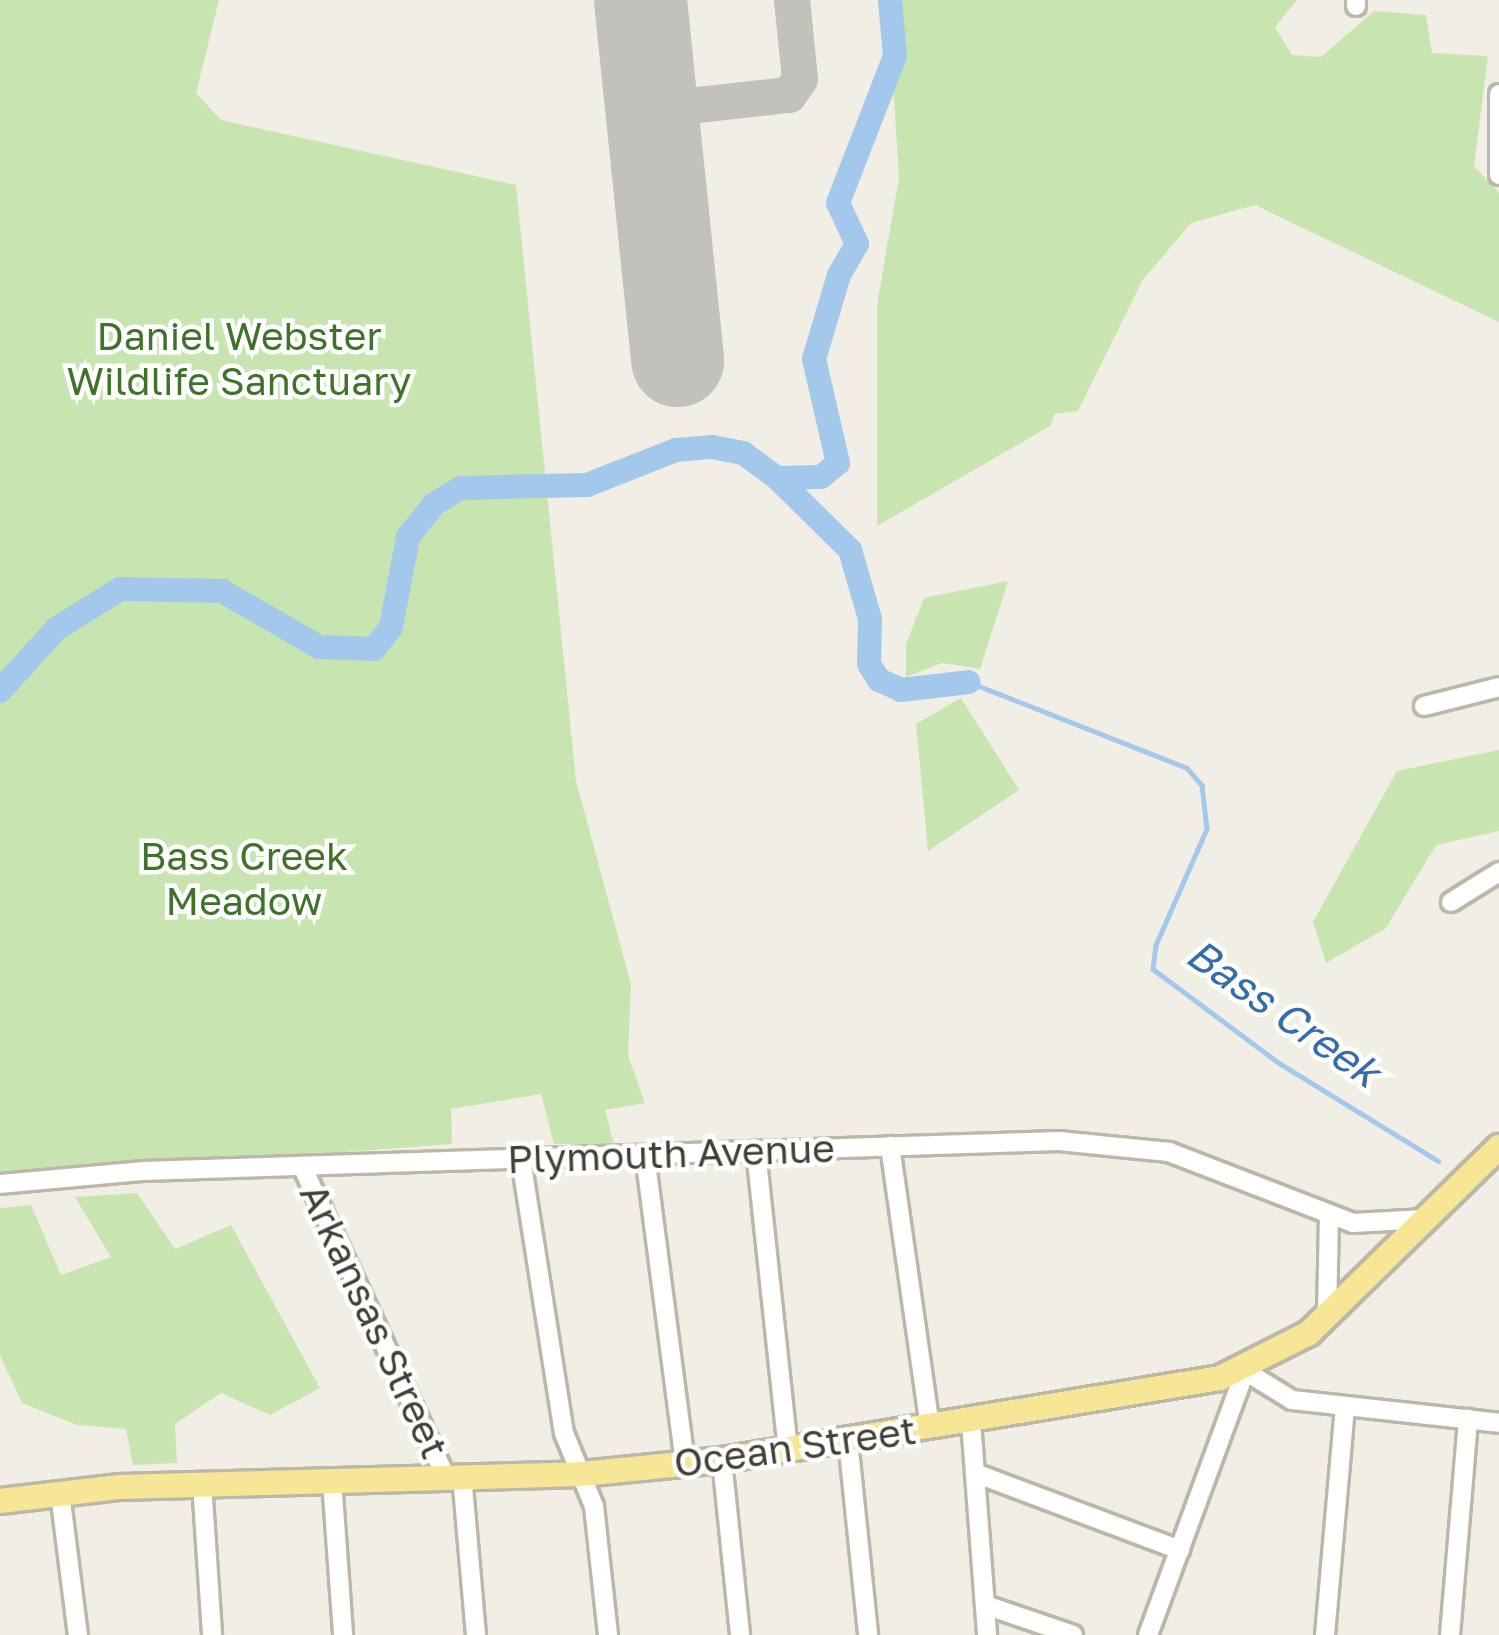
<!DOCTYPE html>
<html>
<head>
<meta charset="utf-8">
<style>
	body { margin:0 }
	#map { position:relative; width:1499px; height:1635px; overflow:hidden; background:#f1efe5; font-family:"Golos Text",sans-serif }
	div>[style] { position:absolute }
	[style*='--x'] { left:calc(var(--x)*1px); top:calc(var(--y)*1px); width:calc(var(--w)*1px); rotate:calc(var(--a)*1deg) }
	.green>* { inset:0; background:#c8e4b0 }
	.stream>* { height:4.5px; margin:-2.25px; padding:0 2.25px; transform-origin:2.25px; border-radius:2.25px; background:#a4c8ec }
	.river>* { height:24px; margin:-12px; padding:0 12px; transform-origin:12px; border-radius:12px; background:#a4c8ec }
	.taxiway>* { height:36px; margin:-18px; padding:0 18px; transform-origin:18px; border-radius:18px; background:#c2c2bc }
	.runway>* { height:93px; margin:-46.5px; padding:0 46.5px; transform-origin:46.5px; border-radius:46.5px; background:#c2c2bc }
	.roads { filter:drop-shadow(3px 0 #bcb7a8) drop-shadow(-3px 0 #bcb7a8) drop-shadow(0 3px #bcb7a8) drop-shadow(0 -3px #bcb7a8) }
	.minor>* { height:18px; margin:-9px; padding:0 9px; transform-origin:9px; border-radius:9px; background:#fff }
	.major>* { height:24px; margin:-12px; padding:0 12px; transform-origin:12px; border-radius:12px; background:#f8e697 }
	span { translate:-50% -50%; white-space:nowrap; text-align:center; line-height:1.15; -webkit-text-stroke:9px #fff; paint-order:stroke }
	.park-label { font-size:39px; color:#40722c }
	.street-label { font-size:39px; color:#443f35 }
	.water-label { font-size:42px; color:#356da9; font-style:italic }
</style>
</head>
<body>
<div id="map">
	<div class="green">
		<i style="clip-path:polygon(0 0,219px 0,196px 93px,221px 120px,516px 185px,576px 781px,631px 984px,628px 1056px,645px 1103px,605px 1110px,614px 1144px,554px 1144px,541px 1094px,451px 1109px,452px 1144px,0 1178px)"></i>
		<i style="clip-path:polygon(878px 0,1297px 0,1275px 27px,1292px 55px,1321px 57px,1374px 11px,1426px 15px,1432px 53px,1488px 56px,1474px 166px,1499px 193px,1499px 322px,1255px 205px,1191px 223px,1142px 281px,1078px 411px,1055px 414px,1050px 426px,877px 526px,877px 305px,899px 177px,891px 55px)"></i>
		<i style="clip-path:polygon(1008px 581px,980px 669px,942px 663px,906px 677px,906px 644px,924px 598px)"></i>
		<i style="clip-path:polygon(961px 698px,1019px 790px,928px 851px,916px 724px)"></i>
		<i style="clip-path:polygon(1499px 750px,1499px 831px,1436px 845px,1386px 928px,1326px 963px,1313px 922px,1397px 771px)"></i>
		<i style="clip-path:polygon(137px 1193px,175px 1249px,231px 1225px,320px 1388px,270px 1415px,221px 1393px,175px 1424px,177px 1463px,133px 1465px,126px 1429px,77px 1425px,22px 1403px,0 1355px,0 1208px,31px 1205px,61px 1275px,111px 1257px,75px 1197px)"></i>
	</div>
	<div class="stream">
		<i style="--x:969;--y:682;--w:234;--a:21.5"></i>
		<i style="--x:1187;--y:768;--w:23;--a:49"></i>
		<i style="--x:1202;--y:785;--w:44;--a:83.5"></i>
		<i style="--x:1207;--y:829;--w:127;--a:113.7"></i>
		<i style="--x:1156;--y:945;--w:24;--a:97"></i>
		<i style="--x:1153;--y:969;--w:157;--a:36.7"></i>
		<i style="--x:1279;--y:1063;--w:187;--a:31.6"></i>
	</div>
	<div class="river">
		<i style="--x:777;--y:478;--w:44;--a:-1.3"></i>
		<i style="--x:821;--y:477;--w:22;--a:-39"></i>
		<i style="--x:838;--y:463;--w:107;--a:-103"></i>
		<i style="--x:814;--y:359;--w:88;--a:-73.4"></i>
		<i style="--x:839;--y:275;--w:36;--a:-60"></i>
		<i style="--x:857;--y:244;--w:45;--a:-114.9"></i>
		<i style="--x:838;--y:203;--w:158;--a:-68.8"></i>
		<i style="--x:895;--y:56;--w:56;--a:-95.1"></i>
		<i style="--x:0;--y:691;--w:84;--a:-47.9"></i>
		<i style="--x:56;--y:629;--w:75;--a:-32"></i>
		<i style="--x:120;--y:589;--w:102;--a:1.1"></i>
		<i style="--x:222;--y:591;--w:112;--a:30"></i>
		<i style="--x:319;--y:647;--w:55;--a:2.1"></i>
		<i style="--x:374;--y:649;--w:28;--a:-52"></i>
		<i style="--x:391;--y:627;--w:92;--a:-79.3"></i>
		<i style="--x:408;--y:537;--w:42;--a:-51.8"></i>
		<i style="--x:434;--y:504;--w:31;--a:-31"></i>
		<i style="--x:461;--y:488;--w:126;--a:-1.4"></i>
		<i style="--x:587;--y:485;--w:96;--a:-21.5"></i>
		<i style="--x:676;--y:450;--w:36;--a:-5"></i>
		<i style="--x:712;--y:447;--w:32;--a:11"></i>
		<i style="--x:743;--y:453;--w:42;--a:36.3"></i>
		<i style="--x:777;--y:478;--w:103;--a:44.6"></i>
		<i style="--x:850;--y:550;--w:72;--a:73.8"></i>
		<i style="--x:870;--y:619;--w:45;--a:91.3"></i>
		<i style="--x:869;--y:664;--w:19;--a:58"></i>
		<i style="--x:879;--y:680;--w:24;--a:24"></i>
		<i style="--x:901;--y:690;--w:68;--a:-6.7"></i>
	</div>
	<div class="taxiway">
		<i style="--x:648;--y:82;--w:41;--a:38"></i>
		<i style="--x:680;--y:107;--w:110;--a:-6.3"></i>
		<i style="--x:789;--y:95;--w:19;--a:-55"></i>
		<i style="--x:800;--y:79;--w:79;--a:-95.8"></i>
	</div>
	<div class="runway">
		<i style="--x:640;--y:0;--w:362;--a:84.1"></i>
	</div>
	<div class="roads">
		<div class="minor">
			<i style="--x:1356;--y:6;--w:6;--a:-90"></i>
			<i style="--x:1499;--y:94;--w:81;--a:90"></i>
			<i style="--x:1424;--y:706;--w:77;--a:-14.2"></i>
			<i style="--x:1451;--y:902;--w:57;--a:-32"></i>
			<i style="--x:890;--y:1146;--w:285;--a:81.9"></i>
			<i style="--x:756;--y:1151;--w:301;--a:83.9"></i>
			<i style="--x:645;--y:1155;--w:312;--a:82.6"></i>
			<i style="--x:521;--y:1159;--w:277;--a:81.1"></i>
			<i style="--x:564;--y:1433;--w:79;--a:67.7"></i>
			<i style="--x:594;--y:1506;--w:130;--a:83.8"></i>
			<i style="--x:302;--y:1166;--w:340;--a:65.2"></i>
			<i style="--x:0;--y:1184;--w:144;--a:-5.2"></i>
			<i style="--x:143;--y:1171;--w:916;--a:-1.88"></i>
			<i style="--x:1059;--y:1141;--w:111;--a:5.7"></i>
			<i style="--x:1169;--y:1152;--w:197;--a:21.1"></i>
			<i style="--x:1353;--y:1223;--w:72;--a:-3.2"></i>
			<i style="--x:1327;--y:1317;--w:100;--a:-88.9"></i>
			<i style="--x:971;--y:1421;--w:215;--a:85.7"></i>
			<i style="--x:848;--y:1440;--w:196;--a:84.1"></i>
			<i style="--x:722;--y:1460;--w:176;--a:84.1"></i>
			<i style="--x:975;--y:1473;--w:219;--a:20.6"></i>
			<i style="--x:462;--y:1475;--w:161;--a:85"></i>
			<i style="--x:332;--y:1480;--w:155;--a:85.9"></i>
			<i style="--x:202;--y:1483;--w:152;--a:86.2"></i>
			<i style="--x:60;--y:1493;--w:143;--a:82.8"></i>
			<i style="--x:985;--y:1605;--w:93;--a:18.8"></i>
			<i style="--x:1148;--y:1635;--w:281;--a:-69.8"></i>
			<i style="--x:1245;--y:1371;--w:55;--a:31.7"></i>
			<i style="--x:1292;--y:1400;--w:208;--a:6.3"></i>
			<i style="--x:1325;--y:1635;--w:228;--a:-85"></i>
			<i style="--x:1450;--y:1635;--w:217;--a:-85.2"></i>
		</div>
		<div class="major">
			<i style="--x:0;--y:1501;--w:121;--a:-6.7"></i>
			<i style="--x:120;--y:1487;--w:461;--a:-1.6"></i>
			<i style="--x:581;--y:1474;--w:142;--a:-5.7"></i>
			<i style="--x:722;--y:1460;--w:505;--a:-9.35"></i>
			<i style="--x:1220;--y:1378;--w:100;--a:-26.8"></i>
			<i style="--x:1309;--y:1333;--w:266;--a:-44.4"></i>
		</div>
	</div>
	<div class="park-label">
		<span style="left:239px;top:359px">Daniel Webster<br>Wildlife Sanctuary</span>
		<span style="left:244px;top:879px">Bass Creek<br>Meadow</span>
	</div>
	<div class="street-label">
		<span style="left:671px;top:1154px;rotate:-2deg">Plymouth Avenue</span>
		<span style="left:374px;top:1321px;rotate:65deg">Arkansas Street</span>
		<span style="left:795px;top:1447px;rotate:-8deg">Ocean Street</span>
	</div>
	<div class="water-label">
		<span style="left:1284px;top:1012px;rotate:35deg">Bass Creek</span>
	</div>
</div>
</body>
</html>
